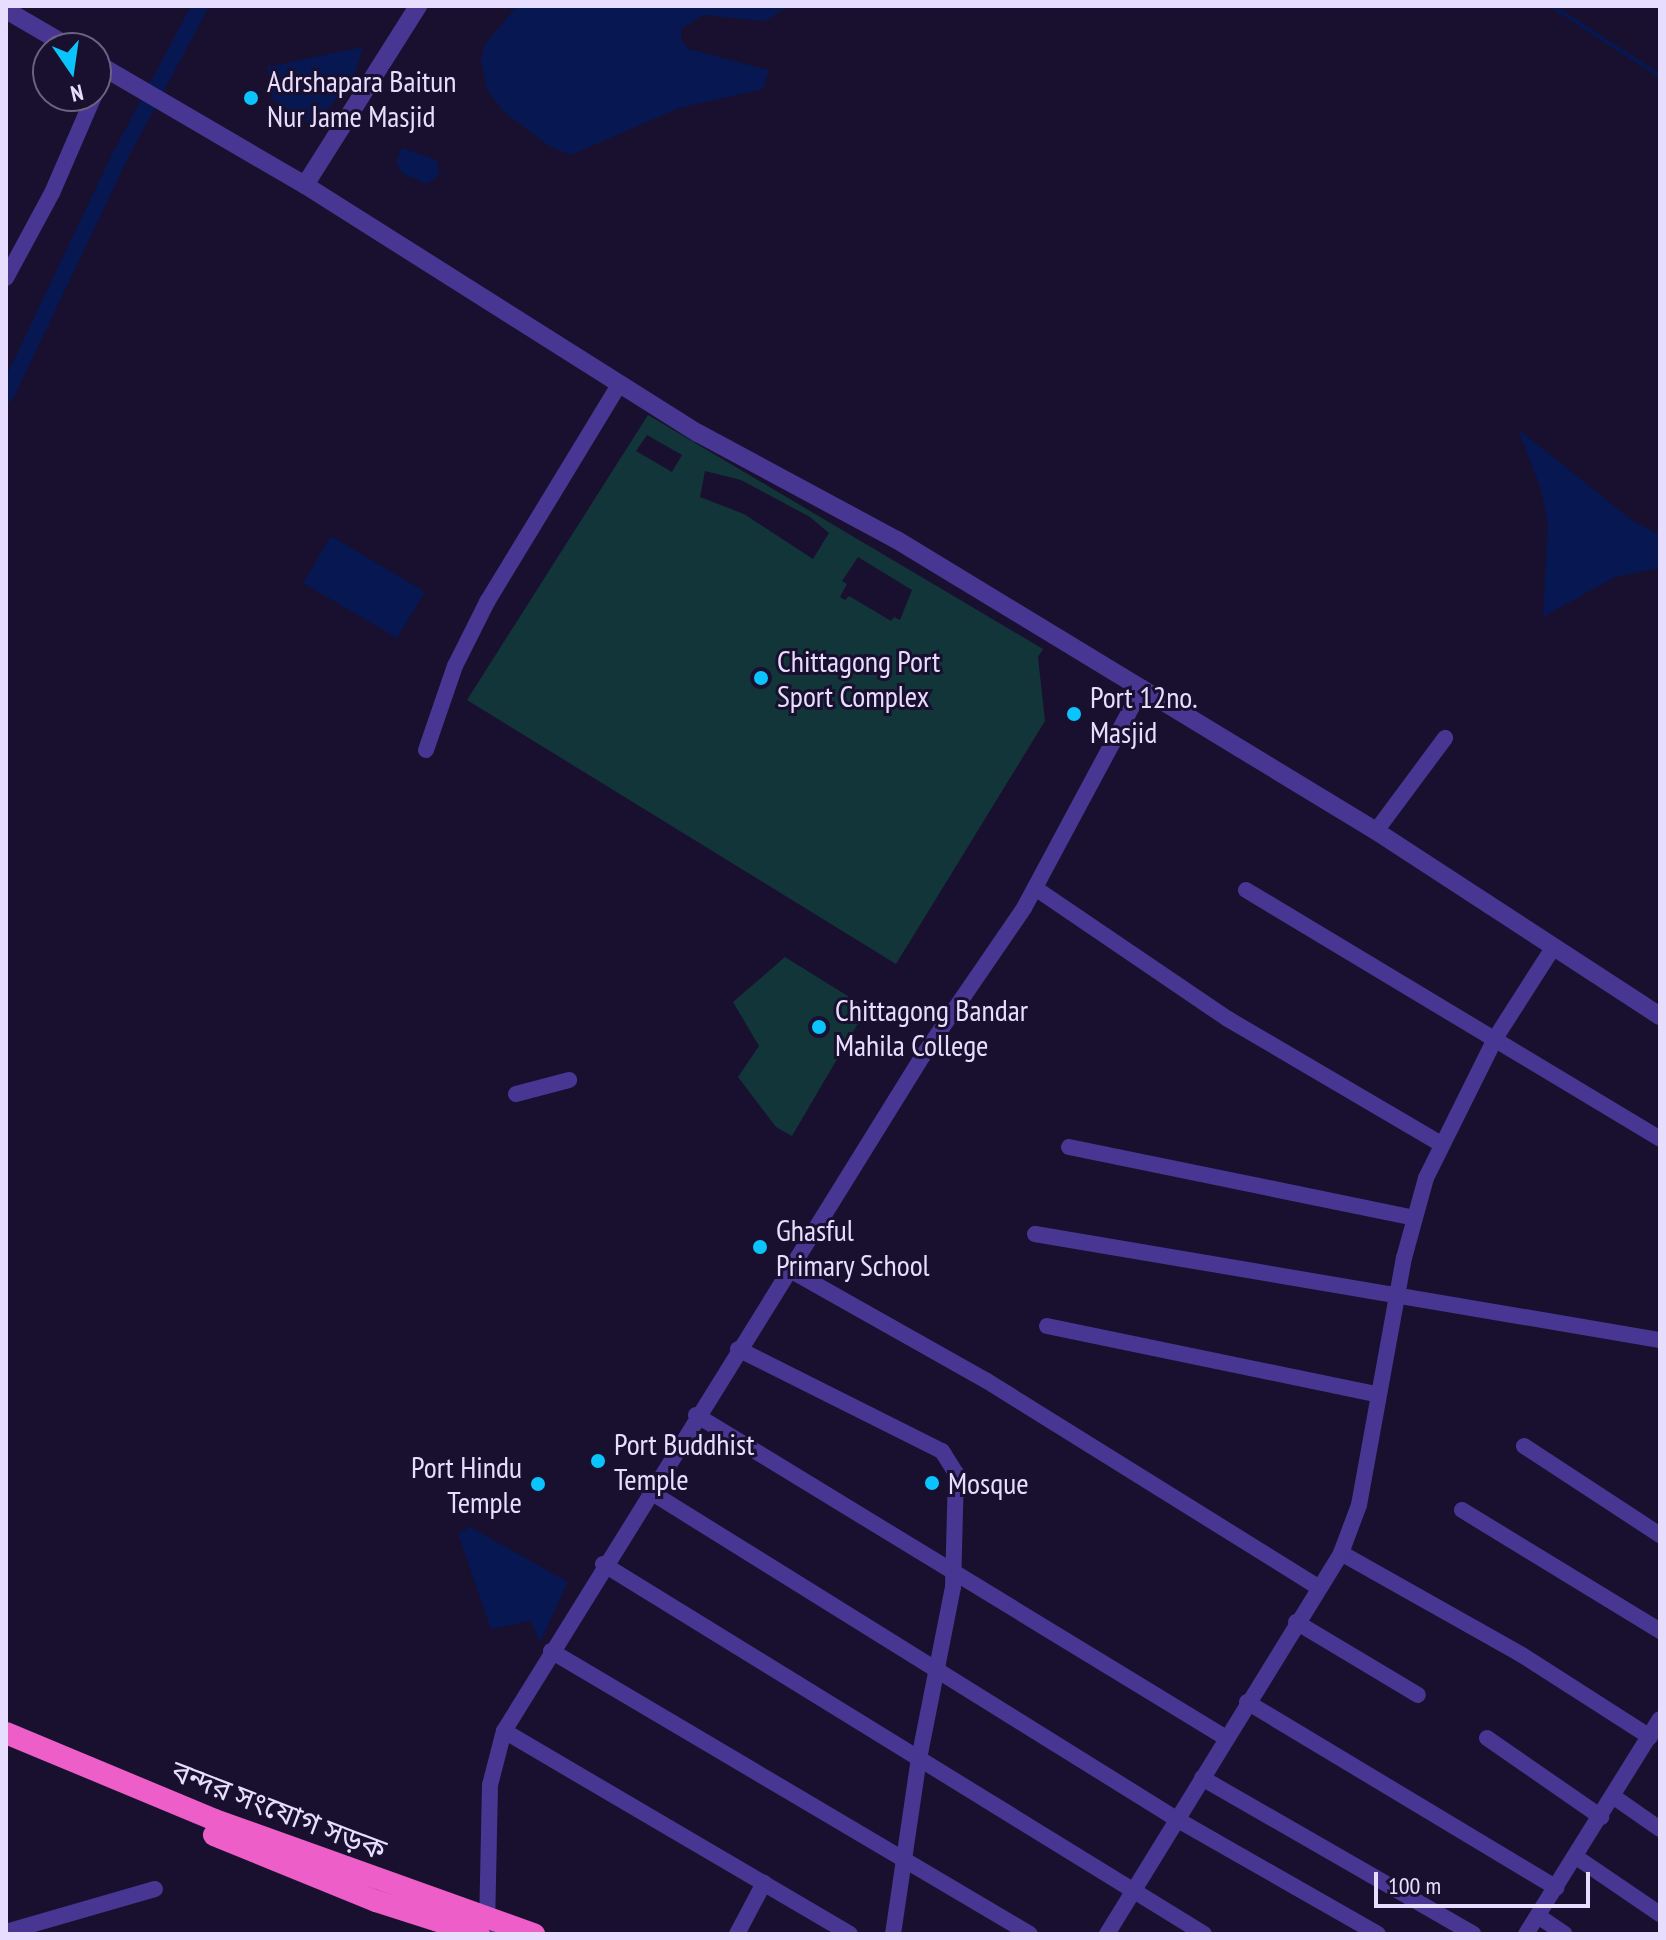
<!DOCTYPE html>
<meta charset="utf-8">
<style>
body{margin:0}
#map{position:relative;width:1666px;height:1940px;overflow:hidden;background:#19102f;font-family:"PT Sans Narrow","Noto Sans Bengali",sans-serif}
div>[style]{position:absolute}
.green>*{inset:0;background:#123539}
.water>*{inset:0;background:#061751}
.stream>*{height:4px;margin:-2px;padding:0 2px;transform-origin:2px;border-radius:2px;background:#061751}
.canal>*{height:16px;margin:-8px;padding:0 8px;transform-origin:8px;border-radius:8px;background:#061751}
.minor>*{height:16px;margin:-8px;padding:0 8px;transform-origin:8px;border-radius:8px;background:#473792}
.tertiary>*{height:18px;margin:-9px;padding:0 9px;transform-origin:9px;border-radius:9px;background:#473792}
.trunk>*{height:22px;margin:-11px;padding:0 11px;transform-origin:11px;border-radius:11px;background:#ed5ec8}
.dots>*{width:22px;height:22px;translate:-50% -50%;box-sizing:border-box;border:4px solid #19102f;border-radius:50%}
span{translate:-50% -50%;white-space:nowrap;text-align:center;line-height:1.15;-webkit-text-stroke:6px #19102f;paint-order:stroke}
.poi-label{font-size:30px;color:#e6ddff}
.left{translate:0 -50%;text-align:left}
.right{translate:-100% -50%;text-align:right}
.street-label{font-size:30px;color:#e6ddff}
.frame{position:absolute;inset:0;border:8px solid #e6ddff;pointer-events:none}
.north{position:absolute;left:32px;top:32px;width:80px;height:80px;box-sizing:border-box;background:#19102f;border:2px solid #6b6282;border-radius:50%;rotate:167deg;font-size:22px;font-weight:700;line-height:32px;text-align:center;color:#e6ddff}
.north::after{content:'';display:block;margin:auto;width:28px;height:36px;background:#09c4ff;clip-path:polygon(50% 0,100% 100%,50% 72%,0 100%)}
.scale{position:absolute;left:1374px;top:1872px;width:216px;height:36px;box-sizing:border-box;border:4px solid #e6ddff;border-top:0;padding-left:10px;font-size:24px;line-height:28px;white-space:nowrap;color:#e6ddff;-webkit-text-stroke:6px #19102f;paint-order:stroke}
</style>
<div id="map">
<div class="green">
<div style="clip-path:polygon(evenodd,648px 415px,1043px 649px,1038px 657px,1045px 721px,896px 964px,467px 700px,648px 415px,647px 435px,682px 455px,672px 472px,636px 451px,647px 435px,648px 415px,705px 471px,741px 480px,810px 517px,829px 533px,813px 559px,744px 514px,700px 497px,705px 471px,648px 415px,858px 557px,912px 590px,900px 620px,894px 617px,891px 621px,849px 596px,845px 600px,840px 597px,847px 584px,842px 581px,858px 557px)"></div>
<div style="clip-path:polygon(785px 957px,867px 1008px,792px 1136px,776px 1127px,738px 1077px,759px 1046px,733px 1002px)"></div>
</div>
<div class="water">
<div style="clip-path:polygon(517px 6px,785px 6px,785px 8px,765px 21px,703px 15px,681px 29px,681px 39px,689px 49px,769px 70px,763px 89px,679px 108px,571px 155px,549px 146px,504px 112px,487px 90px,481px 60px,485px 44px)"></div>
<div style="clip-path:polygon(363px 47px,355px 74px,315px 126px,273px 100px,267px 67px)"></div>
<div style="clip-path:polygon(402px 148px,437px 160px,439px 175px,427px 184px,402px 173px,396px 161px)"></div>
<div style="clip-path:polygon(1518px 429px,1633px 521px,1660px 535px,1660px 568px,1615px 577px,1543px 617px,1548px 525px,1541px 489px)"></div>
<div style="clip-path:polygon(331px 536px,425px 592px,397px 638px,303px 583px)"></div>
<div style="clip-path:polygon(470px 1527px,568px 1582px,540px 1642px,531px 1621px,491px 1629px,458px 1534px)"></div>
</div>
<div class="stream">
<div style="left:1552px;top:6px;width:129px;rotate:32.9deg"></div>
</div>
<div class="canal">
<div style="left:6px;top:395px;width:263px;rotate:-64.5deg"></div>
<div style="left:119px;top:158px;width:172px;rotate:-61.9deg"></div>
</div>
<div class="minor">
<div style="left:6px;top:278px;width:97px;rotate:-61.6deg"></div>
<div style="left:52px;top:193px;width:106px;rotate:-66.6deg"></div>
<div style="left:426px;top:750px;width:89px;rotate:-71deg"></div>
<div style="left:455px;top:666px;width:72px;rotate:-63.4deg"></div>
<div style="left:487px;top:602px;width:254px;rotate:-58.7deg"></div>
<div style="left:1376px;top:831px;width:116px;rotate:-53.4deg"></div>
<div style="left:1035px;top:888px;width:233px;rotate:34.2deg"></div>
<div style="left:1228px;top:1019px;width:245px;rotate:30.4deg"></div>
<div style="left:1246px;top:890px;width:483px;rotate:31deg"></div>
<div style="left:516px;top:1094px;width:55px;rotate:-14.8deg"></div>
<div style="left:1069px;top:1147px;width:353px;rotate:11.6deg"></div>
<div style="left:1035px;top:1234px;width:634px;rotate:9.63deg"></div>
<div style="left:790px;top:1270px;width:226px;rotate:29.4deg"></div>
<div style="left:987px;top:1381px;width:390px;rotate:31.9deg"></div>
<div style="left:1047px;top:1326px;width:336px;rotate:11.7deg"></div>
<div style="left:738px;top:1349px;width:228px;rotate:26.6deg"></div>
<div style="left:942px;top:1451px;width:26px;rotate:58deg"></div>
<div style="left:956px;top:1473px;width:114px;rotate:91.5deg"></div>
<div style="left:953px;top:1587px;width:174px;rotate:101.2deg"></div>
<div style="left:919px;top:1758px;width:178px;rotate:98.4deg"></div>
<div style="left:696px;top:1415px;width:621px;rotate:31.36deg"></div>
<div style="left:1524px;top:1446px;width:163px;rotate:33.2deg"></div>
<div style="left:649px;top:1491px;width:623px;rotate:31.88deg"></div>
<div style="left:1178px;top:1820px;width:230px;rotate:29.7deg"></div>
<div style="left:1462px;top:1510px;width:232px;rotate:31.4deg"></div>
<div style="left:1341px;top:1553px;width:208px;rotate:29.4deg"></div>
<div style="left:1522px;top:1655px;width:152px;rotate:32.6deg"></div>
<div style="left:603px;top:1564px;width:706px;rotate:31.62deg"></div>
<div style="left:1296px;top:1622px;width:142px;rotate:30.9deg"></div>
<div style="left:551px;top:1651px;width:556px;rotate:30.58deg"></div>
<div style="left:1247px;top:1702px;width:361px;rotate:31deg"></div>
<div style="left:504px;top:1731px;width:401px;rotate:30.4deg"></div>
<div style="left:1487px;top:1738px;width:139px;rotate:34.7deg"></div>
<div style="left:1202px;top:1778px;width:313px;rotate:29.9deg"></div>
<div style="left:1614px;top:1797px;width:56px;rotate:34.8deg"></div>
<div style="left:1576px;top:1857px;width:102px;rotate:34.2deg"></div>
<div style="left:1538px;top:1916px;width:32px;rotate:34deg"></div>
<div style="left:487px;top:1928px;width:143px;rotate:-88.8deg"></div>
<div style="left:490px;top:1785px;width:56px;rotate:-75.5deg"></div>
<div style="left:504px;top:1731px;width:793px;rotate:-58.19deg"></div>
<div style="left:922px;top:1057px;width:181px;rotate:-55.6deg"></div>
<div style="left:1024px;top:908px;width:250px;rotate:-61.8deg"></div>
<div style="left:6px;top:1932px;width:155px;rotate:-16.1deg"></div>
<div style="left:737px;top:1934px;width:58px;rotate:-62.1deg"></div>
<div style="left:1107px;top:1934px;width:447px;rotate:-58.4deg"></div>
<div style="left:1341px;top:1553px;width:51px;rotate:-69.4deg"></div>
<div style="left:1359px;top:1505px;width:251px;rotate:-79.7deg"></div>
<div style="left:1404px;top:1258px;width:83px;rotate:-74.6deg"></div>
<div style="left:1426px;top:1178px;width:157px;rotate:-63.6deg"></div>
<div style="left:1496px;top:1037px;width:106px;rotate:-57.4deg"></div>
<div style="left:1526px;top:1934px;width:253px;rotate:-58.1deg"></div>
</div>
<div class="tertiary">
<div style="left:6px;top:10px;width:75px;rotate:30.3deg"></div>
<div style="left:96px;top:63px;width:242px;rotate:30.3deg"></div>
<div style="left:305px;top:185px;width:465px;rotate:32.3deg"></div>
<div style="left:698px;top:433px;width:226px;rotate:28.3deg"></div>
<div style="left:897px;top:540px;width:560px;rotate:31.28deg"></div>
<div style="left:1376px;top:831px;width:339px;rotate:33.1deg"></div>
<div style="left:305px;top:185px;width:212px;rotate:-57.7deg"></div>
</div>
<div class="trunk">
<div style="left:6px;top:1733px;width:226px;rotate:22.6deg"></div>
<div style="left:215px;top:1820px;width:339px;rotate:19.7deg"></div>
<div style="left:214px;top:1835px;width:175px;rotate:22.2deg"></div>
<div style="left:376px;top:1901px;width:108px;rotate:17.8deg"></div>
</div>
<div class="dots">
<div style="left:251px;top:98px;background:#09c4ff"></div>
<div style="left:761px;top:678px;background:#09c4ff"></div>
<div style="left:1074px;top:714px;background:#09c4ff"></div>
<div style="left:819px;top:1027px;background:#09c4ff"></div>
<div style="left:760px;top:1247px;background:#09c4ff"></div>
<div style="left:598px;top:1461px;background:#09c4ff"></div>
<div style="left:932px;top:1483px;background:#09c4ff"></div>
<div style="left:538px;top:1484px;background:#09c4ff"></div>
</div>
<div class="poi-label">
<span class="left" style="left:267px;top:98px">Adrshapara Baitun<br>Nur Jame Masjid</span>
<span class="left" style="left:777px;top:678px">Chittagong Port<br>Sport Complex</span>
<span class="left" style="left:1090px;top:714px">Port 12no.<br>Masjid</span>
<span class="left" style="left:835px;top:1027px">Chittagong Bandar<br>Mahila College</span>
<span class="left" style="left:776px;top:1247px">Ghasful<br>Primary School</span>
<span class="left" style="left:614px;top:1461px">Port Buddhist<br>Temple</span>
<span class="right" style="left:522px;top:1484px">Port Hindu<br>Temple</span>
<span class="left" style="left:948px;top:1483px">Mosque</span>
</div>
<div class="street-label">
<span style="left:279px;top:1810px;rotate:21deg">বন্দর সংযোগ সড়ক</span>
</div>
<div class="frame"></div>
<div class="north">N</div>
<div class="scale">100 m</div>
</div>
